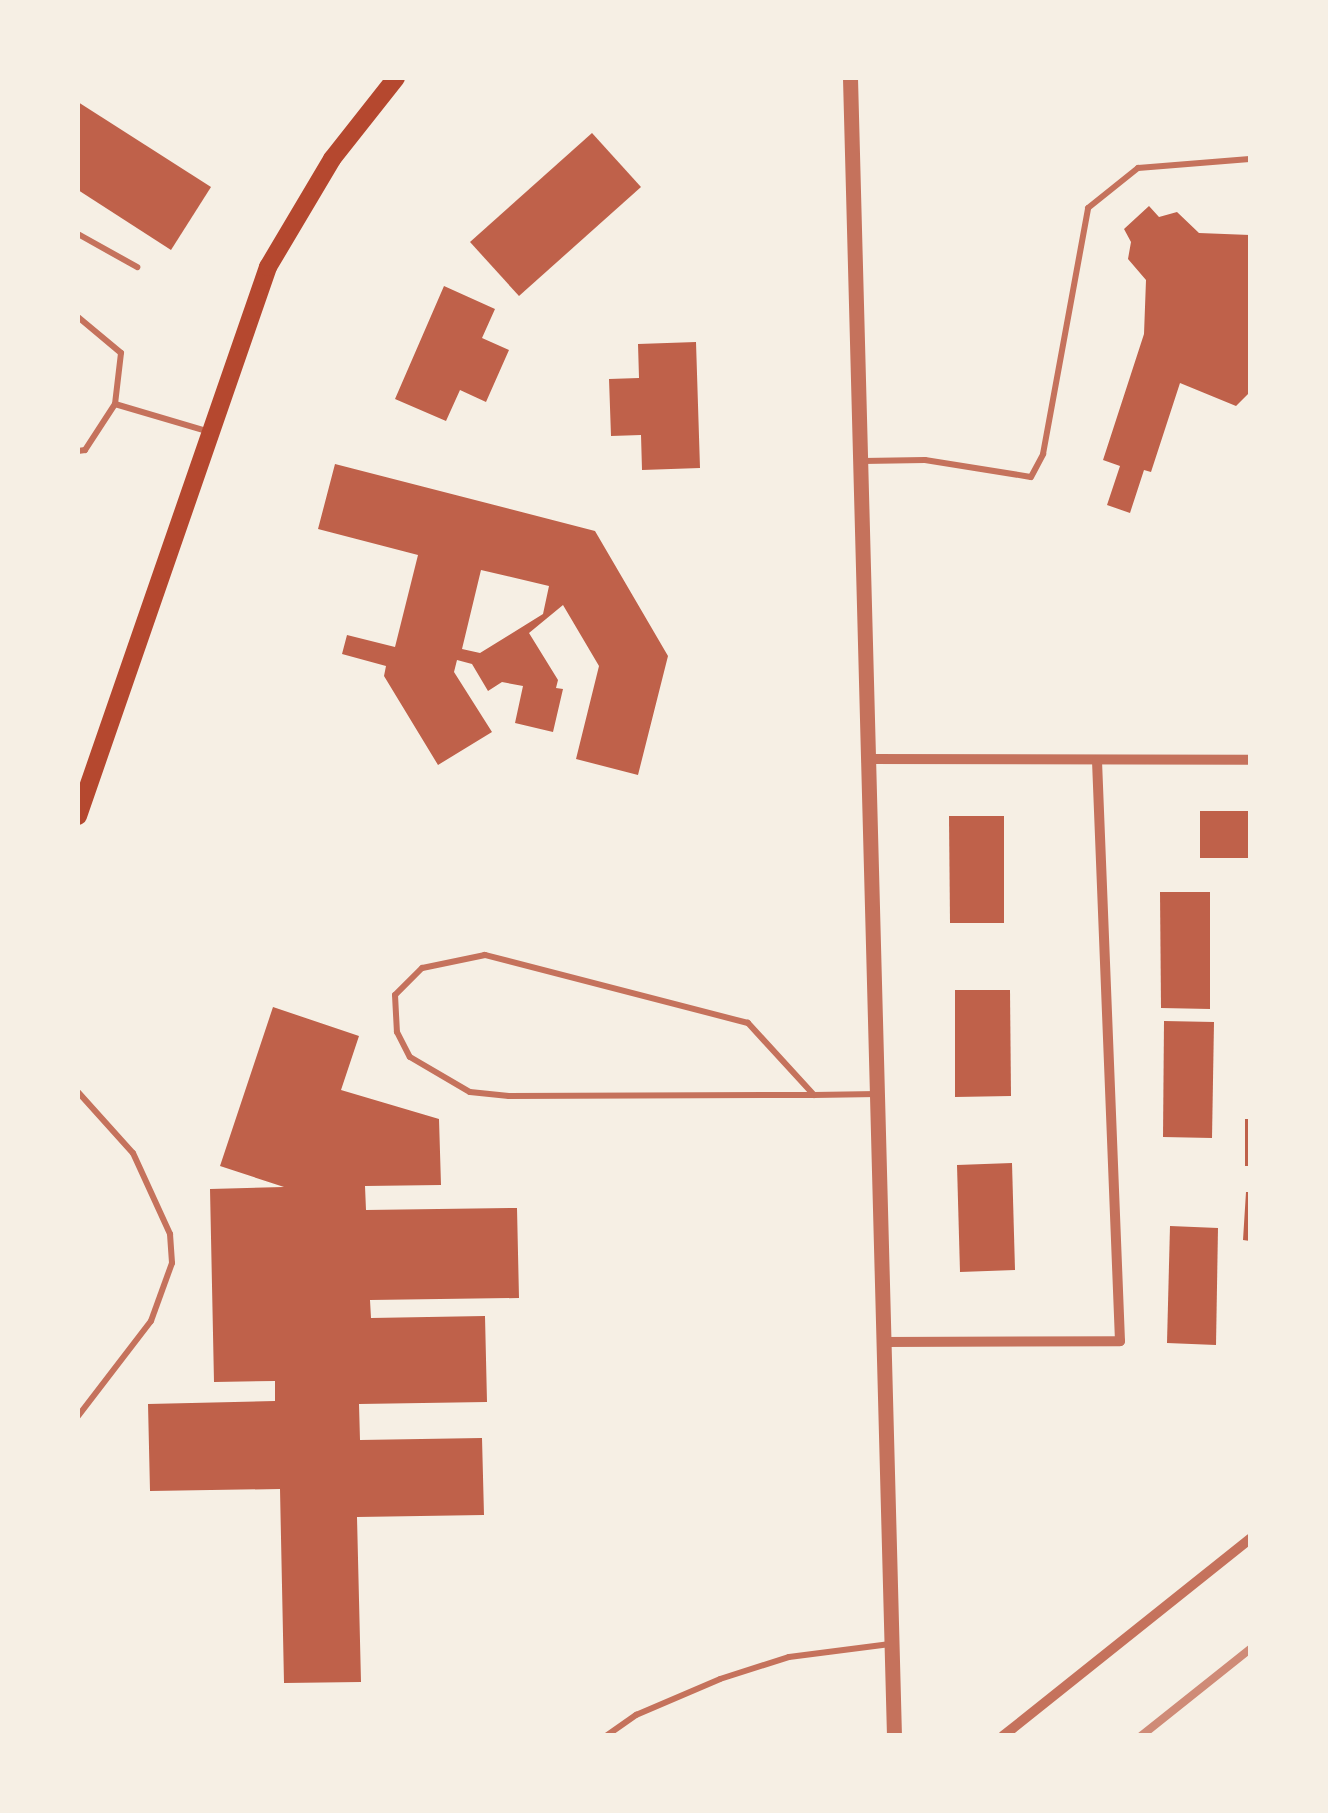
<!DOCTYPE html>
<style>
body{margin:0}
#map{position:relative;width:1328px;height:1813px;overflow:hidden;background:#f6efe4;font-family:"Roboto Condensed",sans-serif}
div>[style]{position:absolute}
.building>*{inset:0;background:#bf614a}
.service>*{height:6px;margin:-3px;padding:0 3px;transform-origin:3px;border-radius:3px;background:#c5725c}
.minor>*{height:10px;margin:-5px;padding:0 5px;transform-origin:5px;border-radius:5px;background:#c5725c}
.tertiary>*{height:15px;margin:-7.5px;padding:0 7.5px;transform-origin:7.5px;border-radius:7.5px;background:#c5725c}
.secondary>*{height:18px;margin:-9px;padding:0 9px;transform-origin:9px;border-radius:9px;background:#b5482f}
.rail>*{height:8px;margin:-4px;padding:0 4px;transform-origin:4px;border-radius:4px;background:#cf8b77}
span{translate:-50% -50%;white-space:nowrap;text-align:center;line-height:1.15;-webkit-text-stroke:10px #f6efe4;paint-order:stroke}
.frame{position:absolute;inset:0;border:80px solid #f6efe4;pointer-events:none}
</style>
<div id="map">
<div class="building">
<div style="clip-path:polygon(78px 102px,211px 187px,171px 250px,78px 190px)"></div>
<div style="clip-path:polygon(592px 133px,641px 187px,519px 296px,470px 242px)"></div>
<div style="clip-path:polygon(1149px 206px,1159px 217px,1177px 212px,1199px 233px,1250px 235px,1250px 392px,1236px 406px,1180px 383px,1151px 472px,1144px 470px,1130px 513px,1107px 505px,1120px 466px,1103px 460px,1144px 334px,1146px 280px,1128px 259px,1131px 242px,1124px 229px)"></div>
<div style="clip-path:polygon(444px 286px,495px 309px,482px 338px,509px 350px,486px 402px,460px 390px,446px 421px,395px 399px)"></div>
<div style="clip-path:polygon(696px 342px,700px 468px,642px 470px,641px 435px,611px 436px,609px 379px,639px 378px,638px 344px)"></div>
<div style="clip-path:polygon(evenodd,335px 464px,595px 531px,668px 656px,638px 775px,576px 759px,599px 666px,563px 605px,529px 633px,558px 680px,556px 688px,563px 689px,553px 732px,515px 723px,523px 686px,502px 682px,488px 691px,472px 664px,457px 660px,454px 672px,492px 732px,438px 765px,384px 676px,386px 666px,342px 654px,347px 635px,395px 647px,418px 555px,318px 529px,335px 464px,481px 570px,549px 586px,543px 614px,480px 653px,462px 649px,481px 570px)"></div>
<div style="clip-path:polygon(1200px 811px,1250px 811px,1250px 858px,1200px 858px)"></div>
<div style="clip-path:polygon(949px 816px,1004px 816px,1004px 923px,950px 923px)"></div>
<div style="clip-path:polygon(1160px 892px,1210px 892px,1210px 1009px,1161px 1008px)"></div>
<div style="clip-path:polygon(955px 990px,1010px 990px,1011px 1096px,955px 1097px)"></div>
<div style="clip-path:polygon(273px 1007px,359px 1036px,341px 1090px,439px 1119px,441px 1185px,365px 1186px,366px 1210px,517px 1208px,519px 1298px,370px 1300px,371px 1318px,485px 1316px,487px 1402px,359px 1404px,360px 1440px,482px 1438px,484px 1515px,357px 1517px,361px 1682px,284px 1683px,280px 1489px,150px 1491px,148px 1404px,275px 1401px,275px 1381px,214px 1382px,210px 1189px,284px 1187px,220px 1166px)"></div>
<div style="clip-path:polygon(1164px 1021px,1214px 1022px,1212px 1138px,1163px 1137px)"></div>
<div style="clip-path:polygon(1245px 1119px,1250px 1119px,1250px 1166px,1245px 1166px)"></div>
<div style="clip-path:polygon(1012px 1163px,1015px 1270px,960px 1272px,957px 1165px)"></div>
<div style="clip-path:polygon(1246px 1192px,1250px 1192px,1250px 1241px,1243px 1240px)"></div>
<div style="clip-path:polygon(1170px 1226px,1218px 1228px,1216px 1345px,1167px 1343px)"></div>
</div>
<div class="service">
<div style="left:78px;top:234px;width:68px;rotate:29.2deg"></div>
<div style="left:78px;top:317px;width:56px;rotate:39.9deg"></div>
<div style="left:121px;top:353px;width:51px;rotate:96.7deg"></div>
<div style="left:115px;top:404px;width:55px;rotate:123.1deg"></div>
<div style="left:85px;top:450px;width:7px;rotate:172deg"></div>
<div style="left:115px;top:404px;width:95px;rotate:16.5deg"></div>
<div style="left:863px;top:461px;width:62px;rotate:-0.9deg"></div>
<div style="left:925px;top:460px;width:107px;rotate:9.1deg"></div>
<div style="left:1031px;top:477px;width:26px;rotate:-62deg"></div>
<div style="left:1043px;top:454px;width:250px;rotate:-79.6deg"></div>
<div style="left:1088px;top:208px;width:64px;rotate:-38.7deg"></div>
<div style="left:1138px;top:168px;width:112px;rotate:-4.6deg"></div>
<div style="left:78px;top:1092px;width:82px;rotate:48deg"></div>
<div style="left:133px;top:1153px;width:89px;rotate:65.4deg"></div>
<div style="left:170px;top:1234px;width:29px;rotate:86deg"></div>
<div style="left:172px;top:1263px;width:62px;rotate:109.9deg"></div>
<div style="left:151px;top:1321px;width:120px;rotate:127.5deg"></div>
<div style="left:814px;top:1095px;width:98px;rotate:-132.5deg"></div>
<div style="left:748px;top:1023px;width:272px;rotate:-165.5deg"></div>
<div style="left:485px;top:955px;width:64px;rotate:168.3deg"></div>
<div style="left:422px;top:968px;width:38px;rotate:135deg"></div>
<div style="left:395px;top:995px;width:37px;rotate:87deg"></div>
<div style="left:397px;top:1032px;width:28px;rotate:63deg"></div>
<div style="left:410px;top:1057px;width:69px;rotate:30.3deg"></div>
<div style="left:470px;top:1092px;width:39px;rotate:6deg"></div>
<div style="left:509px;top:1096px;width:305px;rotate:-0.2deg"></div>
<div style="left:814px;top:1095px;width:63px;rotate:-0.9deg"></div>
<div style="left:606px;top:1736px;width:37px;rotate:-35deg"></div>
<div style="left:636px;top:1715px;width:91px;rotate:-23.2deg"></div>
<div style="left:720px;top:1679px;width:72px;rotate:-17.7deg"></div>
<div style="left:789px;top:1657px;width:102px;rotate:-7.3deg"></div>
</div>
<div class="minor">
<div style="left:867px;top:759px;width:383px;rotate:0.1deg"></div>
<div style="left:883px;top:1342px;width:237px;rotate:-0.2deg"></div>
<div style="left:1120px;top:1341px;width:581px;rotate:-92.27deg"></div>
<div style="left:1003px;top:1736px;width:316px;rotate:-38.6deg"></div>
</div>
<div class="tertiary">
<div style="left:850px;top:78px;width:1659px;rotate:88.48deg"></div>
</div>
<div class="secondary">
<div style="left:78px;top:816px;width:581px;rotate:-70.91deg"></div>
<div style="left:268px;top:267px;width:126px;rotate:-59.3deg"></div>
<div style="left:332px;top:159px;width:103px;rotate:-51.7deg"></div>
</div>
<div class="rail">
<div style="left:1141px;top:1736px;width:139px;rotate:-38.6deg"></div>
</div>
<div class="frame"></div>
</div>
